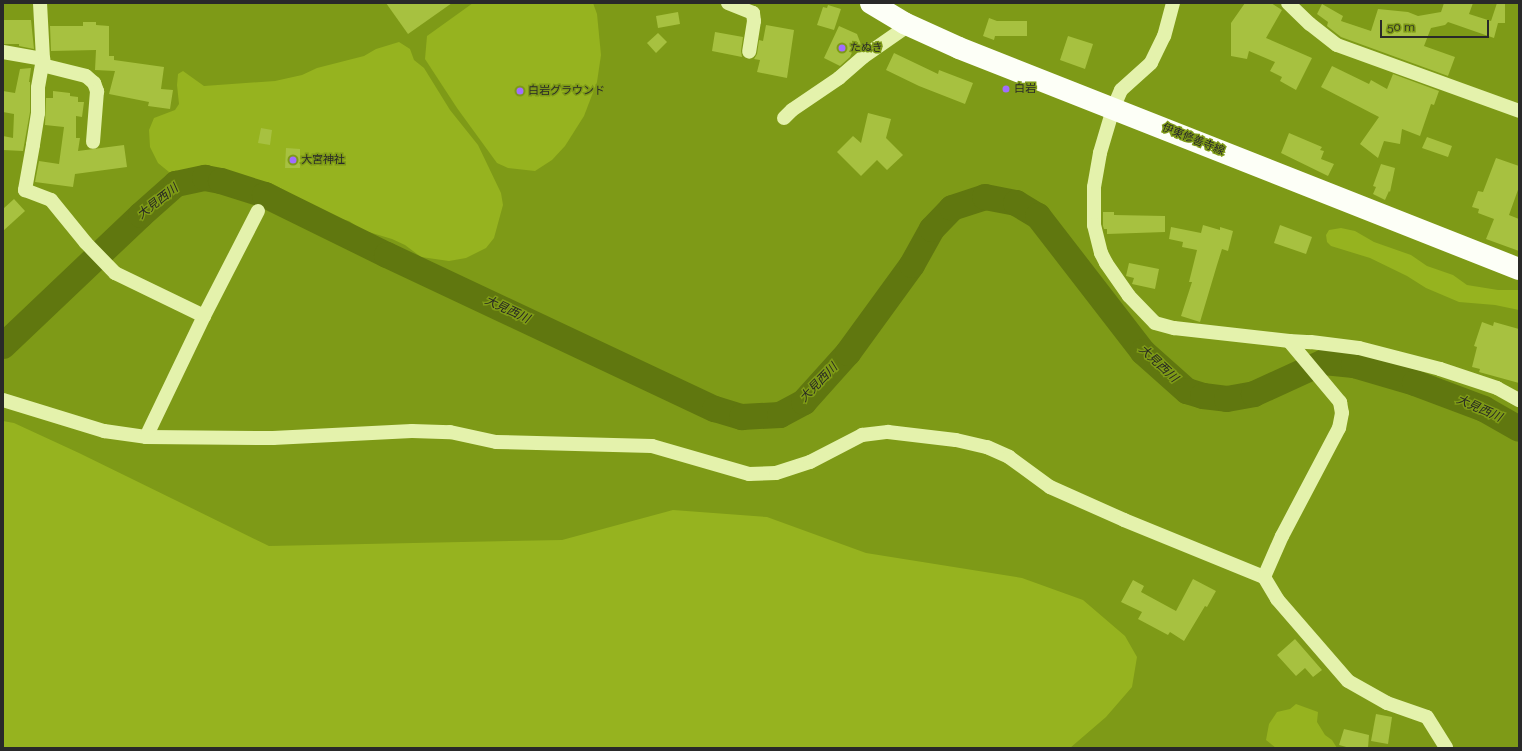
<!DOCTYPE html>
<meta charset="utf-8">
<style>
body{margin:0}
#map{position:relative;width:1522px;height:751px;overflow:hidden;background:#7e9a17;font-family:Raleway,"Noto Sans JP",sans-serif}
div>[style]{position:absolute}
.green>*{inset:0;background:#96b31f}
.river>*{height:26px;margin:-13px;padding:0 13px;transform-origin:13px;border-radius:13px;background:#60770f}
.building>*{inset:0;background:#a7c140}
.minor>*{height:14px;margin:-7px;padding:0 7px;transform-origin:7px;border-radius:7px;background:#e4f2ac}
.primary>*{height:22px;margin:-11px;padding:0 11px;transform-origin:11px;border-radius:11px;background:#fdfff7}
.dots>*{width:11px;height:11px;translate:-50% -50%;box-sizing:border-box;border:2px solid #7e9a17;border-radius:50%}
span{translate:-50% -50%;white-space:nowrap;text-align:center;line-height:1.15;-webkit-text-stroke:3px #7e9a17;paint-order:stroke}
.poi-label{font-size:11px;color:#292929}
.left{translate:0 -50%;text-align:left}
.street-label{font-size:11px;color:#292929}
.water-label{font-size:12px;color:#272822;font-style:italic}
.frame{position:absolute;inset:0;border:4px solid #292929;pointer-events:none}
.scale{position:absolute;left:1380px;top:20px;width:109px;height:18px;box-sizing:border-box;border:2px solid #292929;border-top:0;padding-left:5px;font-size:12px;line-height:14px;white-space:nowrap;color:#292929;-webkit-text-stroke:3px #7e9a17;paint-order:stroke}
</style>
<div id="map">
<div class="green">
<div style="clip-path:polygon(473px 3px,593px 3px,597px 14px,601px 55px,597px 82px,584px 116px,565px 146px,552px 160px,535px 171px,508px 168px,497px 163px,457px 108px,425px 59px,427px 36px)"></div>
<div style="clip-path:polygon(399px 42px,410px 49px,414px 60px,424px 68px,450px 110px,478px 145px,501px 193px,503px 205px,494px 238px,486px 248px,466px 258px,449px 261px,421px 257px,405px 245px,392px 239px,362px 230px,349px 221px,316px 212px,302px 200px,273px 184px,214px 170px,169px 172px,158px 163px,150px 147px,149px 130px,154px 118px,175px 110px,179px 104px,177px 85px,178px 74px,183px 71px,204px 86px,275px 81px,302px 75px,317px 68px,364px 56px,376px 49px)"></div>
<div style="clip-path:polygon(1341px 228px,1355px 231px,1374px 242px,1411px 255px,1427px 266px,1453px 275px,1467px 285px,1498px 290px,1519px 290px,1519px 310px,1495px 305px,1459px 302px,1426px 288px,1407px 276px,1370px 258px,1331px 246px,1327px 242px,1326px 235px,1329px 230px)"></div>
<div style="clip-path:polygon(3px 421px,14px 423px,79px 453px,269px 546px,562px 540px,673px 510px,767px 517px,866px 553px,1022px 578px,1083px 600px,1125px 636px,1137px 657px,1132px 687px,1106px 717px,1070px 748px,3px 748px)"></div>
<div style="clip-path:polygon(1296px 704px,1318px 712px,1317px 722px,1325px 735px,1332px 740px,1337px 748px,1276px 748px,1266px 740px,1269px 724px,1277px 712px,1290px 709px)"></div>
</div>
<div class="river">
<div style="left:3px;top:346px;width:190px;rotate:-43.5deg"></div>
<div style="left:141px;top:215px;width:47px;rotate:-41.5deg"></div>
<div style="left:176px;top:184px;width:30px;rotate:-12deg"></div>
<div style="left:205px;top:178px;width:16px;rotate:11deg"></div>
<div style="left:221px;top:181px;width:46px;rotate:17.7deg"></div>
<div style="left:265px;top:195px;width:136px;rotate:26.2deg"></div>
<div style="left:387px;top:255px;width:362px;rotate:25.2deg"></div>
<div style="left:715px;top:409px;width:28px;rotate:17deg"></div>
<div style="left:742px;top:417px;width:38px;rotate:-3deg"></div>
<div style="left:780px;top:415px;width:27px;rotate:-28deg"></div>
<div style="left:804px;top:402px;width:66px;rotate:-48.1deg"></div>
<div style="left:848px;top:353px;width:109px;rotate:-54deg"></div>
<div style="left:912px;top:265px;width:41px;rotate:-60.9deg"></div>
<div style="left:932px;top:229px;width:29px;rotate:-46deg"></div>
<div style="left:952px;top:208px;width:35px;rotate:-18deg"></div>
<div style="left:985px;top:197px;width:32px;rotate:11deg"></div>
<div style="left:1016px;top:203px;width:26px;rotate:31deg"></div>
<div style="left:1038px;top:216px;width:172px;rotate:52.3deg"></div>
<div style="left:1143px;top:352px;width:59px;rotate:41.6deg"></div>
<div style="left:1187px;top:391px;width:17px;rotate:17deg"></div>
<div style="left:1203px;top:396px;width:24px;rotate:7deg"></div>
<div style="left:1227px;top:399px;width:27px;rotate:-10deg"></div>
<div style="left:1254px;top:394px;width:77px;rotate:-24.6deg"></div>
<div style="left:1324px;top:362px;width:30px;rotate:6deg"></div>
<div style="left:1354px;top:365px;width:64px;rotate:16.4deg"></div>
<div style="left:1415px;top:383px;width:74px;rotate:20.6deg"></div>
<div style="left:1484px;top:409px;width:40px;rotate:29.7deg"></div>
</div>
<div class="building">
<div style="clip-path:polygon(386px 3px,452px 3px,408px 34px)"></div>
<div style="clip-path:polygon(1245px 3px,1271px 3px,1282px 10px,1266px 38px,1312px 58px,1296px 90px,1280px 81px,1282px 77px,1270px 71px,1275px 62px,1249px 51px,1247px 59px,1231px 56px,1231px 23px)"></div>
<div style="clip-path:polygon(1444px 3px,1473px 3px,1469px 14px,1491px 21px,1497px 3px,1505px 3px,1505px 23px,1498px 23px,1494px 38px,1448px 22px,1445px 25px,1431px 28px,1424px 46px,1455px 57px,1448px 76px,1341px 37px,1327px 26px,1328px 22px,1317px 14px,1322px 4px,1343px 16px,1341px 21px,1371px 31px,1378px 9px,1408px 12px,1418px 16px,1441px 12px)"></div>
<div style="clip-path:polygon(828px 5px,841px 9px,834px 30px,817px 25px,823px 7px,827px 8px)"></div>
<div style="clip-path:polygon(678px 12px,680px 24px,658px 28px,656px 16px)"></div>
<div style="clip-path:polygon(989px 18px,997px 21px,1027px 21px,1027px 36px,995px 36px,994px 40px,983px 36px)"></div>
<div style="clip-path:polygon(3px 20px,31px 20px,34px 49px,19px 46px,19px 44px,3px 44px)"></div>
<div style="clip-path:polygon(83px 22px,96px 22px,96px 25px,109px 26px,109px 56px,114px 56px,114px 60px,164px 67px,161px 89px,173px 90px,170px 109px,148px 106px,149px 102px,109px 94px,115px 71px,95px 70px,96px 50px,51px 51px,50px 26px,83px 26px)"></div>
<div style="clip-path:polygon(766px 25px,794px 30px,787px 78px,757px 72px,760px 60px,754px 59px,757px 54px,759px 40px,763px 41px)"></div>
<div style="clip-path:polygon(839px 26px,857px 34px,862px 47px,858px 50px,854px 48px,850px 57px,840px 66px,824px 58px)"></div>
<div style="clip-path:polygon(715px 32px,743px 37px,741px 51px,742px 57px,712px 51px)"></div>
<div style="clip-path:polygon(658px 33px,667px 42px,656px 53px,647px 43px)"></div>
<div style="clip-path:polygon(1068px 36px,1093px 44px,1085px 69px,1060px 60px)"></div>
<div style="clip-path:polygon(894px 53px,938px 74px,939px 70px,973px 83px,965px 104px,919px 86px,886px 70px)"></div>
<div style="clip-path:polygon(1332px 66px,1369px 84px,1371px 80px,1387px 89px,1393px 74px,1439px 91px,1434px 105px,1431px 104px,1420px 136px,1402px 129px,1400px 144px,1384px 141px,1378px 158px,1360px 144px,1379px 117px,1321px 87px)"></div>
<div style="clip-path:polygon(31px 68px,29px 82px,30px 82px,30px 112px,23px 151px,3px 150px,3px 136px,13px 138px,14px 114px,3px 112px,3px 91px,15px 93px,20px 69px)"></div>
<div style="clip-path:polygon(53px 91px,70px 93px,70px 96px,78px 97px,78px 102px,84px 102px,82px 117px,76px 116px,76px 138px,80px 138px,78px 151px,124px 145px,127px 167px,75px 174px,73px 187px,35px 182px,39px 161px,59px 164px,64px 127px,45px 125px,46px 98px,53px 98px)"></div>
<div style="clip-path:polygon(868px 113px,891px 119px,886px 138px,903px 155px,887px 170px,877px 160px,861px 176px,837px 152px,853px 136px,861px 143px)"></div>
<div style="clip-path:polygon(261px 128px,272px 130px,270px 145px,258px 143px)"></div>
<div style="clip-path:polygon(1289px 133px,1322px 147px,1320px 150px,1324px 151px,1321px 159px,1334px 164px,1328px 176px,1281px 153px)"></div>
<div style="clip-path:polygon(1427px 137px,1452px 146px,1448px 157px,1422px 148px)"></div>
<div style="clip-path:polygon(286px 148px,300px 149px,300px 168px,285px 168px)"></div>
<div style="clip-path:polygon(1496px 158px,1519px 166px,1519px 187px,1509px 215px,1519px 219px,1519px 251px,1486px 239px,1494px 219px,1478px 213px,1479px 209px,1472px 207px,1478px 191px,1483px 192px)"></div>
<div style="clip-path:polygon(1381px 164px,1395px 168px,1390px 192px,1389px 191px,1385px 200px,1373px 194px,1376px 187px,1373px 186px)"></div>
<div style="clip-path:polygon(14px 199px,25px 211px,3px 231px,3px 209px)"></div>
<div style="clip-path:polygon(1103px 212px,1114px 212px,1114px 215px,1165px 216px,1165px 232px,1107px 234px,1107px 229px,1104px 229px,1103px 226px)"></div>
<div style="clip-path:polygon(1203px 225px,1220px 230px,1220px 227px,1233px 231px,1228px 251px,1222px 249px,1217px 265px,1200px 322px,1181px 316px,1192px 282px,1189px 282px,1197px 250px,1182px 247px,1183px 242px,1169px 239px,1171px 227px,1201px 233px)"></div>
<div style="clip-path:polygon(1280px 225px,1312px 237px,1306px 254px,1274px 243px)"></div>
<div style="clip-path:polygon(1129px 263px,1159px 269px,1155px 289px,1132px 284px,1134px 278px,1126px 276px)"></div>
<div style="clip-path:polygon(1482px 322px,1493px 326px,1494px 322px,1519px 329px,1519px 383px,1479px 372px,1480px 369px,1472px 367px,1477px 347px,1474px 346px)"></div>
<div style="clip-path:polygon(1193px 579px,1216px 591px,1207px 607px,1205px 606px,1184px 641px,1170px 632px,1168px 635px,1138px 619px,1142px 612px,1121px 602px,1133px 580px,1144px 586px,1141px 592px,1176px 611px)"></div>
<div style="clip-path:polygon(1295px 639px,1322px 670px,1313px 677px,1305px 668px,1296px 676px,1277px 655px)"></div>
<div style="clip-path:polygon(1376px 714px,1392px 717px,1388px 744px,1371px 741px)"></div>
<div style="clip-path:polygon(1344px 729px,1369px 735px,1368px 748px,1350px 748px,1339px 745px)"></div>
</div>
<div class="minor">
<div style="left:40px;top:3px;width:56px;rotate:86.9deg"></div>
<div style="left:43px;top:59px;width:29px;rotate:100deg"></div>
<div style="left:38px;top:88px;width:25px;rotate:90deg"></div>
<div style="left:38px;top:113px;width:32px;rotate:99deg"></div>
<div style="left:33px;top:145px;width:46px;rotate:100.1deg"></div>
<div style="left:25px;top:190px;width:28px;rotate:21deg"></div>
<div style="left:51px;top:200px;width:55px;rotate:50.9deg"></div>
<div style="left:86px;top:243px;width:42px;rotate:46deg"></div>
<div style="left:115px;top:273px;width:99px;rotate:25.8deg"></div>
<div style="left:728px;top:3px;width:27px;rotate:22deg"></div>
<div style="left:753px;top:13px;width:8px;rotate:83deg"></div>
<div style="left:754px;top:21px;width:31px;rotate:99deg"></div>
<div style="left:1173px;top:3px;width:34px;rotate:105deg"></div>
<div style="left:1164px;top:36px;width:30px;rotate:116deg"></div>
<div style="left:1151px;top:63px;width:40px;rotate:138deg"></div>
<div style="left:1121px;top:90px;width:21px;rotate:113deg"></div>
<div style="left:1113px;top:109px;width:46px;rotate:106.5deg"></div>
<div style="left:1100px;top:153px;width:35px;rotate:100deg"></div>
<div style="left:1094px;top:187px;width:38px;rotate:90deg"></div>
<div style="left:1094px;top:225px;width:29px;rotate:76deg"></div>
<div style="left:1101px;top:253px;width:11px;rotate:63deg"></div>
<div style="left:1106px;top:263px;width:40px;rotate:55.1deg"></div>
<div style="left:1129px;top:296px;width:37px;rotate:46deg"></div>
<div style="left:1155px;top:323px;width:20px;rotate:15deg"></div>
<div style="left:1174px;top:328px;width:116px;rotate:6.4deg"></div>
<div style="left:1289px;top:341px;width:80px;rotate:50.1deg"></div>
<div style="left:1340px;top:402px;width:11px;rotate:80deg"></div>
<div style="left:1342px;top:413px;width:15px;rotate:101deg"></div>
<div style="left:1339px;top:428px;width:122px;rotate:117.8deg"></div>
<div style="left:1282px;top:536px;width:45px;rotate:113.7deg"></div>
<div style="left:1288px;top:3px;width:30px;rotate:44deg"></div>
<div style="left:1310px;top:24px;width:34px;rotate:38deg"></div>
<div style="left:1337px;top:45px;width:194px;rotate:19.9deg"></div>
<div style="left:3px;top:52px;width:41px;rotate:9.9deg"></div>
<div style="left:42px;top:65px;width:45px;rotate:14deg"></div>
<div style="left:86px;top:76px;width:11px;rotate:41deg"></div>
<div style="left:94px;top:83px;width:9px;rotate:69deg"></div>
<div style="left:97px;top:91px;width:51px;rotate:94.5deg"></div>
<div style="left:784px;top:118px;width:11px;rotate:-45deg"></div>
<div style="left:792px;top:110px;width:57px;rotate:-34.2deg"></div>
<div style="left:839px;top:78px;width:32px;rotate:-41deg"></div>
<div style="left:863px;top:57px;width:56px;rotate:-34.8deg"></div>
<div style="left:1289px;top:341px;width:22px;rotate:3deg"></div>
<div style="left:1311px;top:342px;width:48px;rotate:7.1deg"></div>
<div style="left:1359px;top:348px;width:84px;rotate:14.5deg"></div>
<div style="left:1440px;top:369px;width:60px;rotate:18.4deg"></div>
<div style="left:1497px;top:388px;width:25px;rotate:29deg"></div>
<div style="left:3px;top:400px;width:106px;rotate:17.1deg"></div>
<div style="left:104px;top:431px;width:42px;rotate:8.1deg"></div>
<div style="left:146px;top:437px;width:127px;rotate:0.5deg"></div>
<div style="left:273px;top:438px;width:139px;rotate:-2.9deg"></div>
<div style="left:412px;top:431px;width:38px;rotate:2deg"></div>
<div style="left:450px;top:432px;width:47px;rotate:12.3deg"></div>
<div style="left:496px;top:442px;width:156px;rotate:1.5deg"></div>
<div style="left:652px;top:446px;width:101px;rotate:16.1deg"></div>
<div style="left:749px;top:474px;width:27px;rotate:-2deg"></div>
<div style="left:776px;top:473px;width:36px;rotate:-18deg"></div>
<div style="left:810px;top:462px;width:59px;rotate:-27.4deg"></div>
<div style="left:862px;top:435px;width:26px;rotate:-7deg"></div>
<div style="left:888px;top:432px;width:68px;rotate:6.7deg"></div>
<div style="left:956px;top:440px;width:32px;rotate:13deg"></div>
<div style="left:987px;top:447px;width:24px;rotate:24deg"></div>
<div style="left:1009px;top:457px;width:51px;rotate:36.2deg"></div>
<div style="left:1050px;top:487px;width:81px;rotate:24deg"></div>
<div style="left:1124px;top:520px;width:151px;rotate:22.2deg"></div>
<div style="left:1264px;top:577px;width:26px;rotate:59deg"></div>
<div style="left:1277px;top:599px;width:108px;rotate:49.1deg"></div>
<div style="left:1348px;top:681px;width:45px;rotate:29.4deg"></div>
<div style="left:1387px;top:703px;width:42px;rotate:19.3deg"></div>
<div style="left:1427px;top:717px;width:36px;rotate:58deg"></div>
<div style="left:146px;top:437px;width:134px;rotate:-64.4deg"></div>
<div style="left:204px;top:316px;width:118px;rotate:-62.8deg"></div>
</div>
<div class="primary">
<div style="left:871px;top:3px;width:39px;rotate:31deg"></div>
<div style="left:904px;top:23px;width:60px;rotate:24.4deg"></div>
<div style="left:959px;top:48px;width:602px;rotate:21.54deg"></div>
</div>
<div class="dots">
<div style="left:842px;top:48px;background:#a16dff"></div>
<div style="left:1006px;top:89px;background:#a16dff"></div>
<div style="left:520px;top:91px;background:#a16dff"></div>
<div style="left:293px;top:160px;background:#a16dff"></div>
</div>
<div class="poi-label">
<span class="left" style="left:850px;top:48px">たぬき</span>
<span class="left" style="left:1014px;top:89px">白岩</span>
<span class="left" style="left:528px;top:91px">白岩グラウンド</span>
<span class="left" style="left:301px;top:160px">大宮神社</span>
</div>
<div class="street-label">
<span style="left:1193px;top:140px;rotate:22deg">伊東修善寺線</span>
</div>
<div class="water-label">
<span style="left:158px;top:202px;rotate:-38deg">大見西川</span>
<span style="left:507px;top:310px;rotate:25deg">大見西川</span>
<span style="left:1158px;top:364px;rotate:43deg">大見西川</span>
<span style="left:819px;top:383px;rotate:-46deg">大見西川</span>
<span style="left:1479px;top:409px;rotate:24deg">大見西川</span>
</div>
<div class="frame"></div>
<div class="scale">50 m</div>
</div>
